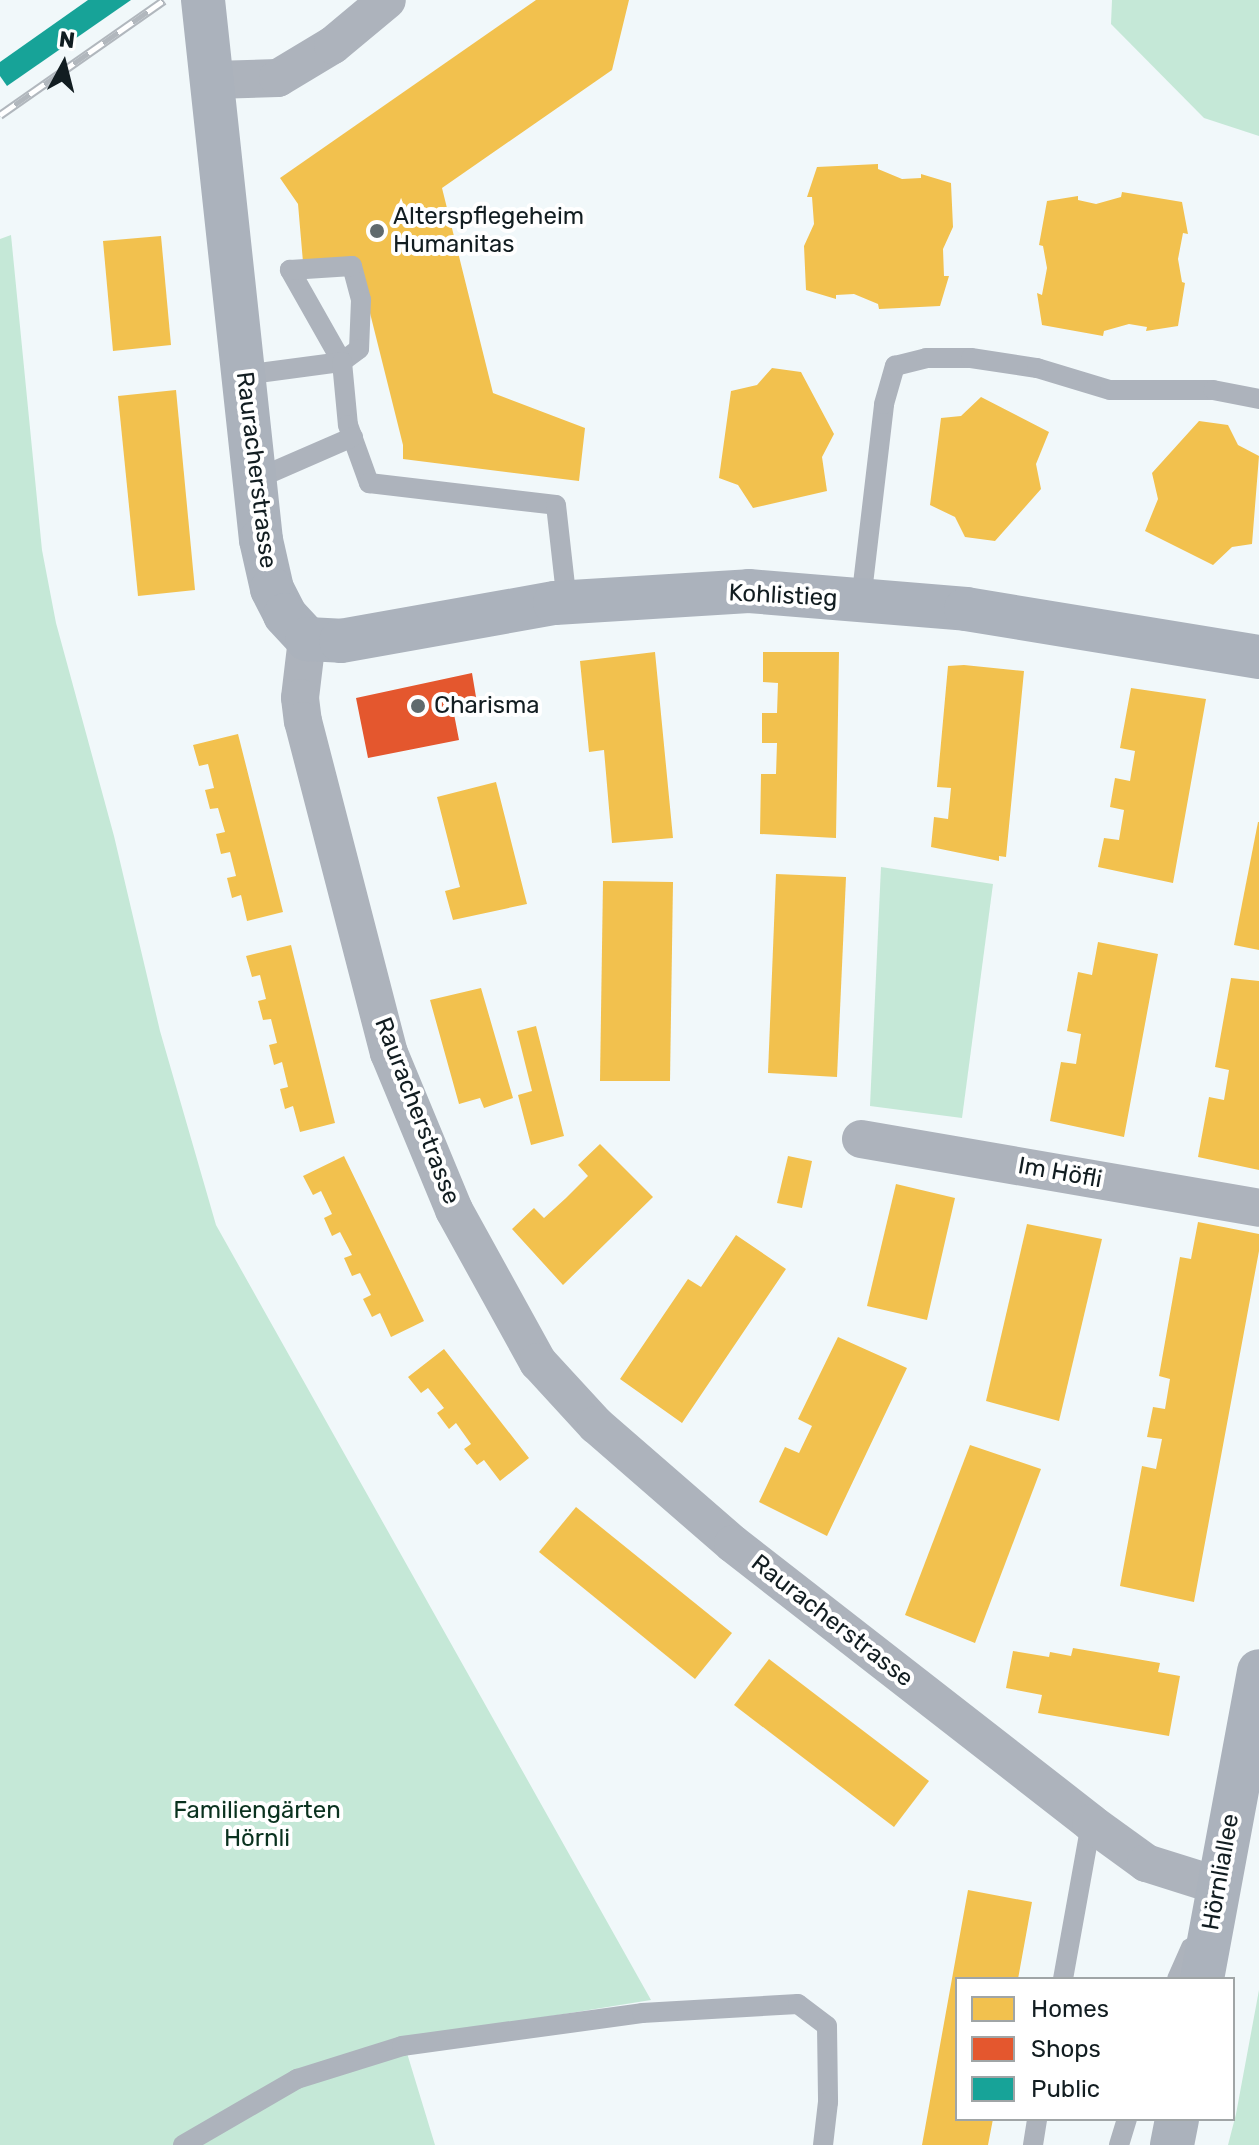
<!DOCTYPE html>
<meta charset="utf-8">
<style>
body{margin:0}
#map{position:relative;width:1259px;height:2145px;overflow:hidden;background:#f1f8fa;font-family:Rubik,sans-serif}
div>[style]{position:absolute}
.green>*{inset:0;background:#c5e8d7}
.homes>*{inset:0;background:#f2c14e}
.shops>*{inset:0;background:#e4572e}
.public>*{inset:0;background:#17a398}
.lane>*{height:20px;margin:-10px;padding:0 10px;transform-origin:10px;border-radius:10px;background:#adb3bc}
.street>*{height:38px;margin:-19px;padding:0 19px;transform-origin:19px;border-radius:19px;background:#adb3bc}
.secondary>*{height:44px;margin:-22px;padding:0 22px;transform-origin:22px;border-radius:22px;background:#abb2bc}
.rail>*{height:9px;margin-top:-4.5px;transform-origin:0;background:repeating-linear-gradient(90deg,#fff 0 18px,#b1b7bd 0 36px);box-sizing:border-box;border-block:2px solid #b1b7bd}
.dots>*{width:22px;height:22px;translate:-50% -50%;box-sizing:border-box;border:4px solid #fff;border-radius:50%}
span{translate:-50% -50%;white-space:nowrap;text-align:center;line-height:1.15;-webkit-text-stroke:8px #fff;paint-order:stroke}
.poi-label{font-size:24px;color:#121d21}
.left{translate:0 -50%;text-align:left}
.street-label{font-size:24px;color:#121d21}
.park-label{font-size:24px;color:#0a321f}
.legend{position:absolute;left:955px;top:1977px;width:280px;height:144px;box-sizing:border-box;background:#fff;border:2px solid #a0a5a6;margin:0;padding:10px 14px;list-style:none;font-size:24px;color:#121d21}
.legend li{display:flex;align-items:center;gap:16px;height:40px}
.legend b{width:40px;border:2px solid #a0a5a6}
.north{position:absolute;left:24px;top:24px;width:80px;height:80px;-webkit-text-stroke:6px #fff;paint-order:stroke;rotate:7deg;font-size:22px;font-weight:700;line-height:32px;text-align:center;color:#121d21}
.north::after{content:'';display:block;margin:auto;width:28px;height:36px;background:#121d21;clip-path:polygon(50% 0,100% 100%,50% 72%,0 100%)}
</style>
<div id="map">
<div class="green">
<div style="clip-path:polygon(1112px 0,1259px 0,1259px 136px,1204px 118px,1111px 24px)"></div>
<div style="clip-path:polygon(11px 235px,42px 550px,56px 623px,114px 836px,160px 1031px,216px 1225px,651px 2000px,403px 2040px,435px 2145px,0 2145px,0 239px)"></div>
<div style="clip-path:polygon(881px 867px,993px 884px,962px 1118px,870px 1106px)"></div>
<div style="clip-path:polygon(1259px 1990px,1259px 2145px,1228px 2145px,1236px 2114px)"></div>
</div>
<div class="homes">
<div style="clip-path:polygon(536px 0,629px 0,612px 70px,442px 188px,493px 393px,585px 428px,579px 481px,403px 459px,403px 445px,356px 257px,303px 262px,298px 204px,280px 178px)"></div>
<div style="clip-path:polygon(878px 164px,878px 169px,902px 179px,921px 178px,921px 174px,951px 183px,953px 227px,943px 249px,944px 276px,949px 276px,940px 306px,879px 309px,878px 304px,854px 294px,836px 295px,836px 299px,806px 290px,804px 246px,814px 224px,812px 197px,807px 197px,817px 167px)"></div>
<div style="clip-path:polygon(1122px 192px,1182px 202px,1188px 234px,1183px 233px,1178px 259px,1182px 282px,1185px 283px,1178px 326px,1146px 331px,1147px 327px,1129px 324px,1104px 331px,1103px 336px,1042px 325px,1037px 293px,1042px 295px,1047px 268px,1043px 246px,1039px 245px,1047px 201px,1078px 196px,1078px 200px,1096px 204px,1121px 197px)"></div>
<div style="clip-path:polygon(161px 236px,171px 345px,113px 351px,103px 241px)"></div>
<div style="clip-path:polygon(772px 368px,801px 372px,834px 434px,822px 457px,827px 491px,753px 508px,738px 485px,719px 478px,731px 391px,757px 385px)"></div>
<div style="clip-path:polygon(176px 390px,195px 590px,138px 596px,118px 396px)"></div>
<div style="clip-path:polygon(981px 397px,1049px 432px,1036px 464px,1041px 489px,995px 541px,965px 537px,955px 517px,930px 505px,941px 418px,961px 416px)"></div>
<div style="clip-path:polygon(1199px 421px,1228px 425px,1238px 445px,1259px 456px,1252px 544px,1232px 547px,1213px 565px,1145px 531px,1158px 499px,1152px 473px)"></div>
<div style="clip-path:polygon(655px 652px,673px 838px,612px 843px,604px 750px,589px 752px,580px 661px)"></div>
<div style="clip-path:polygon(763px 652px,839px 652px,836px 838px,760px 834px,761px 774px,776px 774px,777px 743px,762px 743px,762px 713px,777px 713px,778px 683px,763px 682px)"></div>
<div style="clip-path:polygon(964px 665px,1024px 671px,1006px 857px,999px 856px,999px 861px,931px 847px,934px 817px,948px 819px,951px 788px,937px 787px,948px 666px)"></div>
<div style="clip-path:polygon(1131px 688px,1206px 699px,1173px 883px,1098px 867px,1104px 838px,1119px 840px,1124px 810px,1110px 807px,1115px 778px,1130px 781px,1135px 751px,1120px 748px)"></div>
<div style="clip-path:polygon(238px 734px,283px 912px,247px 921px,241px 895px,232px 898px,227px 878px,236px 876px,230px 852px,221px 854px,216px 834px,225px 832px,218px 808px,210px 809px,205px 790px,214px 788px,208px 764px,199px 766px,193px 745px)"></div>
<div style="clip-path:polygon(496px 782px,527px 904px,453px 920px,445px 891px,460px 887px,437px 797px)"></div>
<div style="clip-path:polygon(1258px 822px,1259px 822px,1259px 950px,1234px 945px)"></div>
<div style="clip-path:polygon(776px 874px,846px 877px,837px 1077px,768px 1073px)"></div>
<div style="clip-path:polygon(603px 881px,673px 882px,670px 1081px,600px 1081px)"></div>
<div style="clip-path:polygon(1098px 942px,1158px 954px,1124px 1137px,1050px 1121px,1061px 1062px,1076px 1064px,1081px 1034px,1067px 1031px,1078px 972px,1092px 975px)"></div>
<div style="clip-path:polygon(291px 945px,335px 1123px,300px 1132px,293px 1106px,285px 1109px,280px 1089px,288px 1087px,282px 1062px,274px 1065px,269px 1045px,277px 1043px,271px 1019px,263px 1020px,258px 1001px,266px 999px,260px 975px,252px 977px,246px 956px)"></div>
<div style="clip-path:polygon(1231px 978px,1259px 981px,1259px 1170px,1198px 1157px,1209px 1097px,1224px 1100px,1229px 1070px,1215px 1067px)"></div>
<div style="clip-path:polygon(481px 988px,513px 1098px,484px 1108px,480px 1098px,459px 1104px,430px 1000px)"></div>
<div style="clip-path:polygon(536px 1026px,564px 1136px,531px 1145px,518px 1095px,532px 1091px,517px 1031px)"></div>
<div style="clip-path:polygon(600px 1144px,653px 1197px,563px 1285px,512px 1229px,534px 1208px,544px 1218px,566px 1198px,588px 1176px,578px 1165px)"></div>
<div style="clip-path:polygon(344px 1156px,424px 1321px,391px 1337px,380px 1313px,372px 1317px,363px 1299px,371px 1295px,360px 1273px,352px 1276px,344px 1258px,352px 1255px,340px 1232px,332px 1236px,324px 1218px,332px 1214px,321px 1191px,313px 1195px,303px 1176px)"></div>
<div style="clip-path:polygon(788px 1156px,812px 1161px,802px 1208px,777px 1203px)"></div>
<div style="clip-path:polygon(896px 1184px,955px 1198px,927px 1320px,867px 1306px)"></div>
<div style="clip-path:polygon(1198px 1222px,1259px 1234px,1259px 1251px,1194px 1602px,1120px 1586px,1142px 1466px,1156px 1469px,1162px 1439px,1147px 1437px,1153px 1407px,1165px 1409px,1170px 1379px,1159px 1376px,1180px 1257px,1191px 1259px)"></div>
<div style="clip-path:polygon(1027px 1224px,1102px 1239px,1059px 1421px,986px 1401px)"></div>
<div style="clip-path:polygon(736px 1235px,786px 1269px,682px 1423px,620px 1379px,688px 1279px,701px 1287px)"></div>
<div style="clip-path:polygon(838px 1337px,907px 1368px,827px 1536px,759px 1502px,785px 1447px,799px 1453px,812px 1426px,798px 1419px)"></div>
<div style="clip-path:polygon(444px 1349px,529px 1458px,500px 1481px,484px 1460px,477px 1465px,464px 1449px,471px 1444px,456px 1423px,449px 1429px,437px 1413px,444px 1408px,428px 1388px,421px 1393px,408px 1377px)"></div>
<div style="clip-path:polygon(970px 1445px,1041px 1469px,975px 1643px,905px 1615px)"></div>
<div style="clip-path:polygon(576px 1507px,732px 1633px,695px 1679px,539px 1552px)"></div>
<div style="clip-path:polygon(1073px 1648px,1160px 1663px,1158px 1672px,1180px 1676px,1169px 1736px,1038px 1713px,1042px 1695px,1006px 1688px,1013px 1651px,1049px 1657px,1050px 1652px,1071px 1656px)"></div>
<div style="clip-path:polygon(769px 1659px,929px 1781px,894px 1827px,734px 1705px)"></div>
<div style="clip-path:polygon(968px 1890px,1032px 1902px,1018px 1979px,957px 1979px,957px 2119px,993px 2119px,988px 2145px,922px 2145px)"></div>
</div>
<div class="shops">
<div style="clip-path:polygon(472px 673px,478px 709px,454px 714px,459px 740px,368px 758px,356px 698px)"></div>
</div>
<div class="public">
<div style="clip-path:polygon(88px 0,131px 0,7px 86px,0 76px,0 62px)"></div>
</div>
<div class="lane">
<div style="left:352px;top:266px;width:35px;rotate:75deg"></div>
<div style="left:361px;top:300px;width:49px;rotate:92.3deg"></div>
<div style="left:359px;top:349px;width:21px;rotate:143deg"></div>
<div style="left:342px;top:362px;width:106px;rotate:-119.5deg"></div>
<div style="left:290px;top:270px;width:62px;rotate:-3.7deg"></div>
<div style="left:243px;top:375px;width:100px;rotate:-7.5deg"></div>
<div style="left:342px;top:362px;width:63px;rotate:84.6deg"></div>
<div style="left:348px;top:425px;width:62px;rotate:70.1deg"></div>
<div style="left:369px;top:483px;width:188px;rotate:6.7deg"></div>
<div style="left:556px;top:505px;width:99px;rotate:83.6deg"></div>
<div style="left:254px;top:480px;width:108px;rotate:-23.5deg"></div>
<div style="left:861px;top:601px;width:198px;rotate:-83.3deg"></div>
<div style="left:884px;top:404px;width:40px;rotate:-74deg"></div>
<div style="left:895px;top:366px;width:32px;rotate:-14deg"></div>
<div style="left:926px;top:358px;width:45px"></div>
<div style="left:971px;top:358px;width:67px;rotate:8.6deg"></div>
<div style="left:1037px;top:368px;width:76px;rotate:16.8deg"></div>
<div style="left:1110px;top:390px;width:103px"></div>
<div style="left:1213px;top:390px;width:47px;rotate:11.1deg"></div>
<div style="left:1063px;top:1979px;width:158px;rotate:-79.8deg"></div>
<div style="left:1177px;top:1979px;width:34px;rotate:-66deg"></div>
<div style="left:183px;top:2145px;width:132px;rotate:-30.1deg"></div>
<div style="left:297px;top:2079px;width:110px;rotate:-17.4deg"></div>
<div style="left:402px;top:2046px;width:242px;rotate:-7.8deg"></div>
<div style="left:642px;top:2013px;width:156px;rotate:-3.3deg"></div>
<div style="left:798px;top:2004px;width:36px;rotate:37deg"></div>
<div style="left:827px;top:2026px;width:76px;rotate:89.2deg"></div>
<div style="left:828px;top:2102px;width:43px;rotate:96.6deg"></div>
<div style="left:1033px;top:2145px;width:26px;rotate:-81deg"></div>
<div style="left:1119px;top:2145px;width:27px;rotate:-73deg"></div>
</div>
<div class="street">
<div style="left:213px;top:80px;width:65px;rotate:-1.8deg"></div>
<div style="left:278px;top:78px;width:64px;rotate:-31deg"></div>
<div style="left:333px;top:45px;width:70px;rotate:-39.8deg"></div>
<div style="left:307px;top:639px;width:59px;rotate:96.8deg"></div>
<div style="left:300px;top:698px;width:23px;rotate:83deg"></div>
<div style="left:303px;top:721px;width:343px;rotate:75.5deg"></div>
<div style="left:389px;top:1053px;width:170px;rotate:67.5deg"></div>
<div style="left:454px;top:1210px;width:174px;rotate:61.1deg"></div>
<div style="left:538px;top:1362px;width:86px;rotate:47.4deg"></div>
<div style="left:596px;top:1425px;width:181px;rotate:41deg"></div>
<div style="left:733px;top:1544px;width:454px;rotate:37.9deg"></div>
<div style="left:1091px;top:1823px;width:68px;rotate:36deg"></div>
<div style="left:1146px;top:1863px;width:77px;rotate:17.5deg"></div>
<div style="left:861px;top:1139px;width:404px;rotate:9.8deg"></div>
</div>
<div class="secondary">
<div style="left:203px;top:0;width:543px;rotate:83.87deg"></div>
<div style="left:261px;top:540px;width:50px;rotate:77.3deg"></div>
<div style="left:272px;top:589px;width:29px;rotate:63deg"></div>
<div style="left:285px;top:615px;width:33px;rotate:47deg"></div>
<div style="left:307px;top:639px;width:34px;rotate:3deg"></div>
<div style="left:341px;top:641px;width:217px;rotate:-10.1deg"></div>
<div style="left:555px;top:603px;width:194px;rotate:-3.5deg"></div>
<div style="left:749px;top:591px;width:218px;rotate:4.7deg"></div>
<div style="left:966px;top:609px;width:297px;rotate:9.3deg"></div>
<div style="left:1202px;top:1979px;width:313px;rotate:-79.5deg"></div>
<div style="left:1172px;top:2145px;width:26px;rotate:-79deg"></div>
</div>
<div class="rail">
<div style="left:0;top:115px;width:200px;rotate:-35deg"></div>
</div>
<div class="dots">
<div style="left:377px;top:231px;background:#606a6d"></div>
<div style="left:418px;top:706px;background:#606a6d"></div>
</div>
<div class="poi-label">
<span class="left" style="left:393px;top:231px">Alterspflegeheim<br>Humanitas</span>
<span class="left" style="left:434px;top:706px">Charisma</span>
</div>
<div class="street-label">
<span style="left:256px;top:470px;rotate:83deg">Rauracherstrasse</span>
<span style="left:783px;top:596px;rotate:3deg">Kohlistieg</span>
<span style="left:417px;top:1111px;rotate:69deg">Rauracherstrasse</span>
<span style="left:1060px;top:1173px;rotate:10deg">Im Höfli</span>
<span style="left:832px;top:1621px;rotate:38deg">Rauracherstrasse</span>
<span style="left:1221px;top:1872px;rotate:-80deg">Hörnliallee</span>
</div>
<div class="park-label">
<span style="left:257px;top:1825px">Familiengärten<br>Hörnli</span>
</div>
<ul class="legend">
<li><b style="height:22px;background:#f2c14e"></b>Homes</li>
<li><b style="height:22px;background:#e4572e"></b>Shops</li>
<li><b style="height:22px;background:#17a398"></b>Public</li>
</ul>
<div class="north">N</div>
</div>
